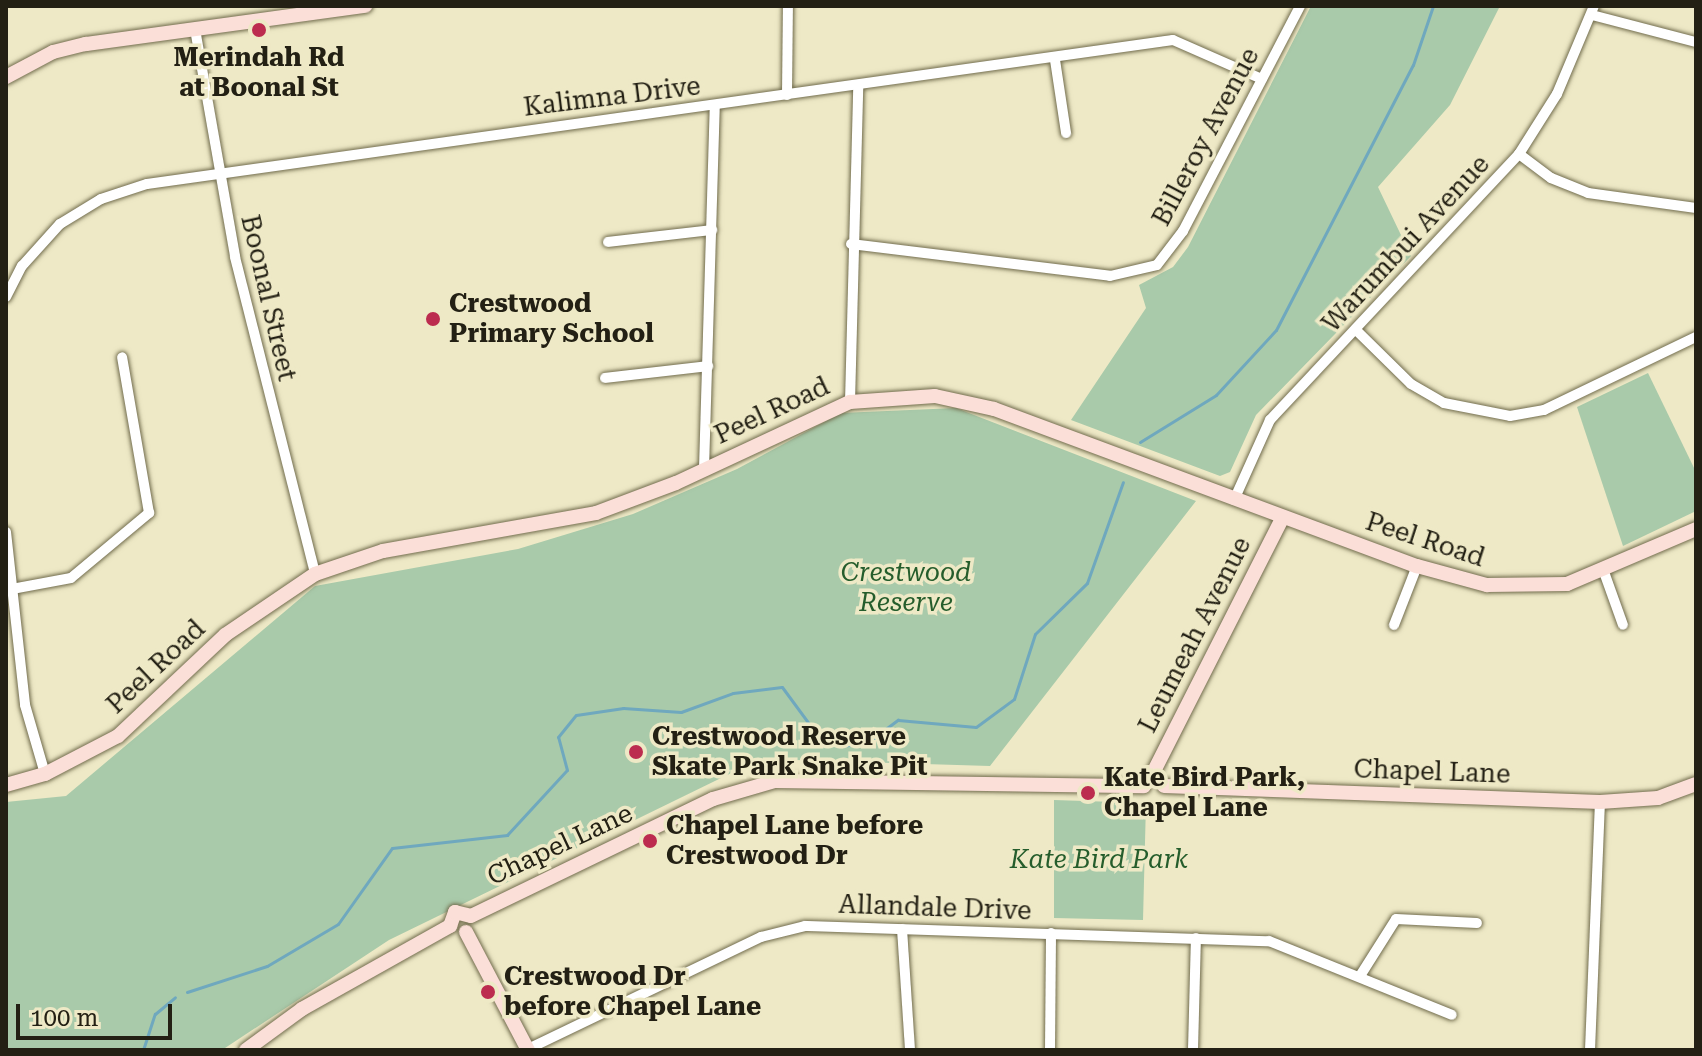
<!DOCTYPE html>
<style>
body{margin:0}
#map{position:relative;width:1702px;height:1056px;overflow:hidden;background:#eee9c6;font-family:"Roboto Serif",serif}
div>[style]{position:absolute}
.green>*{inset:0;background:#a9caaa}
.stream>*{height:3px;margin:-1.5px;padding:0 1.5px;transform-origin:1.5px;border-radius:1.5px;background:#6fa8be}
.roads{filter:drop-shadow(0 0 2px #716c4d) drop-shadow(0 0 2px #716c4d)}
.street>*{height:10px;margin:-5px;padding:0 5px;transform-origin:5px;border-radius:5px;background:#fff}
.secondary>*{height:14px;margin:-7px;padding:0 7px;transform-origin:7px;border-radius:7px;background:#fbdfd8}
.dots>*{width:22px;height:22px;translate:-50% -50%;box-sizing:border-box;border:4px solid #eee9c6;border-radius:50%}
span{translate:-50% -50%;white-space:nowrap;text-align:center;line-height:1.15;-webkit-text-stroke:7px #eee9c6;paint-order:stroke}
.poi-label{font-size:26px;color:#232014;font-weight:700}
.left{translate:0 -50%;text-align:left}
.street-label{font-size:26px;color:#232014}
.park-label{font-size:26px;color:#255d2c;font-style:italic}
.frame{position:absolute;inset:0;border:8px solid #232014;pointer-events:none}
.scale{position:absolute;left:16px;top:1004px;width:156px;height:36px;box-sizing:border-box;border:4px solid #232014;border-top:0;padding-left:10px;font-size:24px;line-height:28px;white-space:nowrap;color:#232014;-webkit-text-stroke:6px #eee9c6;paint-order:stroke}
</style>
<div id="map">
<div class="green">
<div style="clip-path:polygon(1311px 6px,1500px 6px,1450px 105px,1378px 187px,1411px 256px,1256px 415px,1230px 472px,1220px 476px,1071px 420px,1146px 308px,1139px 285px,1173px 267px,1188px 247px)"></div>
<div style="clip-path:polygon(1648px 373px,1696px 472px,1696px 511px,1623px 546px,1577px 407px)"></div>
<div style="clip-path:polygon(956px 408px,1196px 501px,990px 766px,760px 759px,389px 940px,222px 1050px,6px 1050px,6px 802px,66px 796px,315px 586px,518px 549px,633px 514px,737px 469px,841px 413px)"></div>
<div style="clip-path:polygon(1054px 800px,1146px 803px,1143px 920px,1054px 918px)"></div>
</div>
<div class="stream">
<div style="left:1140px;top:442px;width:89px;rotate:-31.7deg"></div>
<div style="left:1216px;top:395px;width:88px;rotate:-47.3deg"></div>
<div style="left:1276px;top:330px;width:298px;rotate:-62.7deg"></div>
<div style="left:1413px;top:65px;width:62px;rotate:-71.3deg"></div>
<div style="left:187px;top:992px;width:84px;rotate:-18deg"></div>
<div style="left:267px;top:966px;width:82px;rotate:-30.6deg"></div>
<div style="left:338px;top:924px;width:93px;rotate:-54.6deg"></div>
<div style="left:392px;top:848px;width:116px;rotate:-6.4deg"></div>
<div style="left:507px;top:835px;width:88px;rotate:-47.3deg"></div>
<div style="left:567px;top:770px;width:34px;rotate:-105deg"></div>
<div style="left:558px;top:737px;width:28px;rotate:-51deg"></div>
<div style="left:576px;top:715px;width:48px;rotate:-8.5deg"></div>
<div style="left:623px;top:708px;width:58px;rotate:3.9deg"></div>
<div style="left:681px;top:712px;width:55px;rotate:-20.1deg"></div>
<div style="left:733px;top:693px;width:49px;rotate:-7deg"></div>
<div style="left:782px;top:687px;width:66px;rotate:53.7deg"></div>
<div style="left:821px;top:740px;width:21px;rotate:17deg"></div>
<div style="left:841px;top:746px;width:26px;rotate:-7deg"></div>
<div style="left:867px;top:743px;width:39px;rotate:-37deg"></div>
<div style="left:898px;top:720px;width:78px;rotate:5.1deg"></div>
<div style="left:976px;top:727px;width:47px;rotate:-36.4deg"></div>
<div style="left:1014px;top:699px;width:68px;rotate:-72.1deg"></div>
<div style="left:1035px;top:634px;width:73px;rotate:-44.4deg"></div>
<div style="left:1087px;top:583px;width:107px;rotate:-70.4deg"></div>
<div style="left:143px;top:1050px;width:38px;rotate:-72deg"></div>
<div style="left:155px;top:1014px;width:26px;rotate:-40deg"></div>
</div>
<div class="roads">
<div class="street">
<div style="left:1592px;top:15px;width:107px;rotate:14.6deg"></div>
<div style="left:195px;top:29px;width:231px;rotate:80deg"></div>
<div style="left:235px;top:257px;width:327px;rotate:75.8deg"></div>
<div style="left:1055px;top:60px;width:74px;rotate:81.4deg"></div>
<div style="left:787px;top:95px;width:89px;rotate:-89.4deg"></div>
<div style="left:1519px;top:154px;width:40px;rotate:37deg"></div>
<div style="left:1551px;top:178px;width:40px;rotate:22deg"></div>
<div style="left:1588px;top:193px;width:109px;rotate:7.9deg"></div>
<div style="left:608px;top:242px;width:105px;rotate:-6.6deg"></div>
<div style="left:851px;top:244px;width:261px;rotate:7deg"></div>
<div style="left:1110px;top:276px;width:48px;rotate:-13.2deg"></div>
<div style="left:1157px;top:265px;width:43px;rotate:-52.6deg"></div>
<div style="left:1183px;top:231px;width:254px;rotate:-62.5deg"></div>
<div style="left:6px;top:297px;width:35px;rotate:-63deg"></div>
<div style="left:22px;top:266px;width:57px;rotate:-47.9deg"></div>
<div style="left:60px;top:224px;width:48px;rotate:-31.4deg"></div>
<div style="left:101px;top:199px;width:48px;rotate:-18.1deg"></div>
<div style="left:147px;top:184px;width:1036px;rotate:-7.99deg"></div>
<div style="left:1173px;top:40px;width:97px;rotate:23.7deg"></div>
<div style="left:1356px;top:330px;width:77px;rotate:44.5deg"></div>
<div style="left:1411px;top:384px;width:38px;rotate:30deg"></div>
<div style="left:1444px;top:403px;width:67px;rotate:11.1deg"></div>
<div style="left:1510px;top:416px;width:35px;rotate:-10deg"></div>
<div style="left:1544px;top:410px;width:169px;rotate:-25.7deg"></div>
<div style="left:605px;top:378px;width:104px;rotate:-6.6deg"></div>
<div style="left:850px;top:402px;width:314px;rotate:-88.5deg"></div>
<div style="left:704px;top:469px;width:363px;rotate:-88.3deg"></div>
<div style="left:1234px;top:500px;width:88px;rotate:-65.8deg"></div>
<div style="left:1270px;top:420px;width:364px;rotate:-46.9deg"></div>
<div style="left:1519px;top:154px;width:71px;rotate:-57.7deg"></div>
<div style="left:1557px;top:94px;width:95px;rotate:-67.2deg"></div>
<div style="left:6px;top:532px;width:174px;rotate:83.7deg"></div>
<div style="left:25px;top:705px;width:72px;rotate:73.8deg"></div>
<div style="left:1604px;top:572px;width:56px;rotate:70.3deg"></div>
<div style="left:12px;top:589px;width:60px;rotate:-10.6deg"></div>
<div style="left:71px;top:578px;width:102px;rotate:-39.8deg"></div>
<div style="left:149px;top:513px;width:158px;rotate:-99.8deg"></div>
<div style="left:1394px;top:625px;width:63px;rotate:-68.7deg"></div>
<div style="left:902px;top:929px;width:121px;rotate:86.2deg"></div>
<div style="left:1360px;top:976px;width:67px;rotate:-57.7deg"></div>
<div style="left:1396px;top:919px;width:81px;rotate:2.8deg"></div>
<div style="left:528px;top:1049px;width:259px;rotate:-25.7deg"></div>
<div style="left:761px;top:937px;width:45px;rotate:-14deg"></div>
<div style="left:805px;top:926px;width:464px;rotate:1.9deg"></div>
<div style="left:1269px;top:941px;width:197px;rotate:22deg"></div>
<div style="left:1050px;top:1050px;width:117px;rotate:-89.5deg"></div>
<div style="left:1193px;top:1050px;width:112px;rotate:-88.5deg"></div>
<div style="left:1590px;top:1050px;width:248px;rotate:-87.7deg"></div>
</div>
<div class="secondary">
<div style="left:6px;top:77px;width:53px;rotate:-28deg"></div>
<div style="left:53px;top:52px;width:34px;rotate:-14deg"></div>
<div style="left:86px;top:44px;width:282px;rotate:-7.8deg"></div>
<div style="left:1152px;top:775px;width:289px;rotate:-63.1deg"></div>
<div style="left:6px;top:785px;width:41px;rotate:-15.8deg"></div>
<div style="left:45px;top:774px;width:82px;rotate:-27.5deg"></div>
<div style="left:118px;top:736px;width:147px;rotate:-43.3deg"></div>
<div style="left:225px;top:635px;width:109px;rotate:-34.1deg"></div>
<div style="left:315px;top:574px;width:72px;rotate:-18.7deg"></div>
<div style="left:383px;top:551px;width:216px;rotate:-10.1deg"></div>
<div style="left:596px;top:513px;width:85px;rotate:-20.6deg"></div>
<div style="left:676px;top:483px;width:192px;rotate:-25deg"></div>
<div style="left:850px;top:402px;width:85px;rotate:-4deg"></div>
<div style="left:935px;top:396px;width:60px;rotate:12.4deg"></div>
<div style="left:994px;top:409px;width:451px;rotate:20.4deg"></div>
<div style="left:1417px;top:566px;width:73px;rotate:15.2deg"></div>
<div style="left:1487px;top:585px;width:80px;rotate:-0.7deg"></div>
<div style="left:1567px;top:584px;width:140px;rotate:-23.1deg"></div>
<div style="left:1164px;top:786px;width:436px;rotate:2.1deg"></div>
<div style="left:1600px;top:802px;width:58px;rotate:-3.9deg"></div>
<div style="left:1658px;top:798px;width:40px;rotate:-20.2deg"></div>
<div style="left:471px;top:916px;width:269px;rotate:-25.8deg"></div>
<div style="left:713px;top:799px;width:65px;rotate:-16.2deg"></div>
<div style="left:775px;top:781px;width:369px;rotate:0.8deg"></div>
<div style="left:450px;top:926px;width:15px;rotate:-70deg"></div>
<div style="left:455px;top:912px;width:16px;rotate:14deg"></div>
<div style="left:466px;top:932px;width:133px;rotate:62.3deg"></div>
<div style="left:246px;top:1050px;width:69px;rotate:-36.2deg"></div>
<div style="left:302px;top:1009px;width:170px;rotate:-29.3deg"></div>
</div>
</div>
<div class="dots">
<div style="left:259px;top:30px;background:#bc2c4f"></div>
<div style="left:433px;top:319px;background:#bc2c4f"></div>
<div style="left:636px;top:752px;background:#bc2c4f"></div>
<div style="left:1088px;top:793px;background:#bc2c4f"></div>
<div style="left:650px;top:841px;background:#bc2c4f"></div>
<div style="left:488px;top:992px;background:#bc2c4f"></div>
</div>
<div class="poi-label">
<span style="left:259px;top:73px">Merindah Rd<br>at Boonal St</span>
<span class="left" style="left:449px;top:319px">Crestwood<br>Primary School</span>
<span class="left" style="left:652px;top:752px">Crestwood Reserve<br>Skate Park Snake Pit</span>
<span class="left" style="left:1104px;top:793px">Kate Bird Park,<br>Chapel Lane</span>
<span class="left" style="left:666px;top:841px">Chapel Lane before<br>Crestwood Dr</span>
<span class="left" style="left:504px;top:992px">Crestwood Dr<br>before Chapel Lane</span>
</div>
<div class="street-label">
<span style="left:612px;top:97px;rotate:-7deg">Kalimna Drive</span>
<span style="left:1206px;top:137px;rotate:-62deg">Billeroy Avenue</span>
<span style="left:1406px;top:244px;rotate:-47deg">Warumbui Avenue</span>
<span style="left:268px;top:298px;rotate:77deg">Boonal Street</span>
<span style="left:772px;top:411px;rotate:-25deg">Peel Road</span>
<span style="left:1425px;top:540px;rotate:18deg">Peel Road</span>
<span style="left:1195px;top:635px;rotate:-63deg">Leumeah Avenue</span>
<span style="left:156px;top:667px;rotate:-43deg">Peel Road</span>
<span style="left:1432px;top:772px;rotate:2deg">Chapel Lane</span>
<span style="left:560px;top:845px;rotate:-25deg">Chapel Lane</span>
<span style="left:935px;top:908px;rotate:2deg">Allandale Drive</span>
</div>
<div class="park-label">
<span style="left:906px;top:588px">Crestwood<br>Reserve</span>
<span style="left:1099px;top:860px">Kate Bird Park</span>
</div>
<div class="frame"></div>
<div class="scale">100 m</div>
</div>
